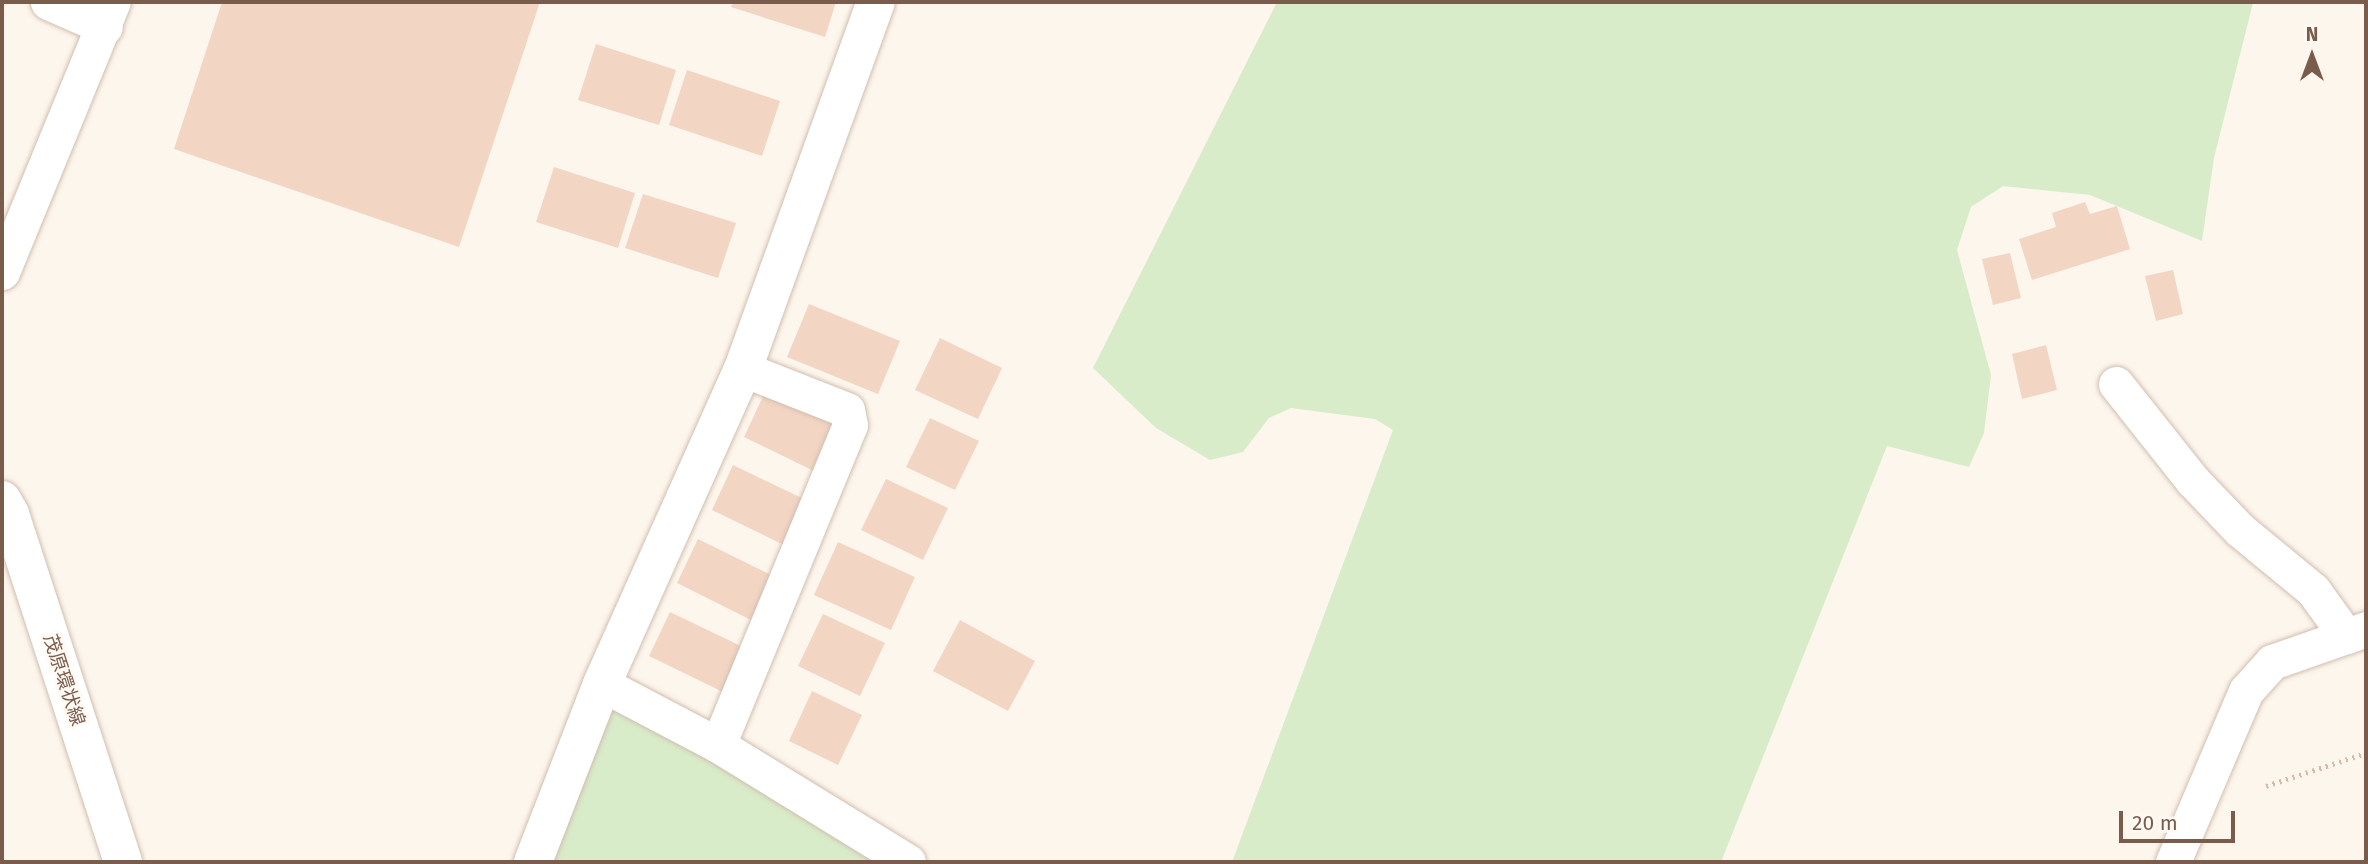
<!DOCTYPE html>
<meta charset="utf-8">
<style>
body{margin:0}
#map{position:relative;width:2368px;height:864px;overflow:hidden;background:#fdf6ec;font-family:"Fira Sans","Noto Sans JP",sans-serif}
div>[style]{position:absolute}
.green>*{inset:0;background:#d8ecc9}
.building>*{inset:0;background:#f3d5c3}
.path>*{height:4.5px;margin-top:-2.25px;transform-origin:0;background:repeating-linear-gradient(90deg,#d9b8a5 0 2px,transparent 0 7px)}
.roads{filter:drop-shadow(0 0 2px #d1beb0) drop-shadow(0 0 2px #d1beb0)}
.minor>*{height:35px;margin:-17.5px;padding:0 17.5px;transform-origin:17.5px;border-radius:17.5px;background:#fff}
.tertiary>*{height:38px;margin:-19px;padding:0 19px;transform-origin:19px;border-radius:19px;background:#fff}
.secondary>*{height:38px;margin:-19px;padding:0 19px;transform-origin:19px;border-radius:19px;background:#fff}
span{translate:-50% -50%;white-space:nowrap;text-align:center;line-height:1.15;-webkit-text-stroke:6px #fffaf3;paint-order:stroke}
.street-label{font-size:19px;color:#7a5c4d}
.frame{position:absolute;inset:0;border:4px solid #7a5c4d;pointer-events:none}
.north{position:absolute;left:2277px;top:21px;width:70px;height:70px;-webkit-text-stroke:5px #fffaf3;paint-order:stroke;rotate:0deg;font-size:19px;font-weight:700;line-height:28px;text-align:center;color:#7a5c4d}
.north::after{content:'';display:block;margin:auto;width:24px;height:32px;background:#7a5c4d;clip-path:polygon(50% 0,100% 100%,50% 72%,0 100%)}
.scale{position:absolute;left:2119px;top:811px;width:116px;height:32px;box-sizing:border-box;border:4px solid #7a5c4d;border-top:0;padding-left:9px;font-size:21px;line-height:24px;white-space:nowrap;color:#7a5c4d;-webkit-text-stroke:5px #fffaf3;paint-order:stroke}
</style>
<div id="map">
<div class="green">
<div style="clip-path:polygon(1277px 2px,2250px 2px,2253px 3px,2214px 158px,2202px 241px,2090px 195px,2003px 186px,1971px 207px,1957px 250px,1991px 375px,1984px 433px,1969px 467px,1887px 446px,1721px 862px,1232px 862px,1393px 430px,1375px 419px,1291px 408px,1269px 418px,1243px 452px,1210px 460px,1156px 428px,1093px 368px)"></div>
<div style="clip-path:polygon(602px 684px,904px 862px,537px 862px)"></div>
</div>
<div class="building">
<div style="clip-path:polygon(222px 2px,540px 2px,459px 247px,174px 149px)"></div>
<div style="clip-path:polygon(733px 2px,836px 2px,825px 37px,731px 7px)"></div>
<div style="clip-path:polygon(596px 44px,676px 70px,659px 125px,578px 100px)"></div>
<div style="clip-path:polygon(687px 70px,780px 101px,762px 156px,669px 125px)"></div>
<div style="clip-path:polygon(554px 167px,635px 193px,618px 248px,536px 222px)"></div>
<div style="clip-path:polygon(643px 194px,736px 223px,718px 278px,625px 248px)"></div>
<div style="clip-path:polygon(2085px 202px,2090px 214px,2117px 206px,2130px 249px,2032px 280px,2019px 239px,2056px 227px,2052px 213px)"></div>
<div style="clip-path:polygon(2010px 253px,2021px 298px,1993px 305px,1982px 259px)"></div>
<div style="clip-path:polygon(2173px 270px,2183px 314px,2156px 321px,2145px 276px)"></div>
<div style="clip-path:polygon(809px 304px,900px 341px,878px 394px,787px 357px)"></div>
<div style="clip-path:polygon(940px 338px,1002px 368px,978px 419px,915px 390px)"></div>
<div style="clip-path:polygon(2046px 345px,2057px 390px,2022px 399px,2012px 354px)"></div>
<div style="clip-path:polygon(765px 392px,840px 428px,818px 473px,744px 437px)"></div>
<div style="clip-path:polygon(930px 418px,979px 441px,955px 490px,906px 467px)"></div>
<div style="clip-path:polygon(733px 465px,808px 501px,786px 546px,712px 510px)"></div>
<div style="clip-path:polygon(886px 479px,948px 508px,923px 560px,861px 530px)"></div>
<div style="clip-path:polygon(698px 539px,773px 576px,751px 620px,677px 583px)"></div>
<div style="clip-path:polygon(838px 542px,915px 577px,891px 630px,814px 595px)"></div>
<div style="clip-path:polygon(670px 612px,745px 648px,723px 692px,649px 656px)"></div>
<div style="clip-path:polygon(823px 614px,885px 643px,860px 696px,798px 666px)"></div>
<div style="clip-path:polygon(960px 620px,1035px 661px,1008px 711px,933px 671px)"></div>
<div style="clip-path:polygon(812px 691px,862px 715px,838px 765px,789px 741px)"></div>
</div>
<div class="path">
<div style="left:2266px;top:786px;width:105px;rotate:-18.3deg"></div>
</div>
<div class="roads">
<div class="minor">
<div style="left:48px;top:2px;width:62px;rotate:23.7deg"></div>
<div style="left:2px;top:272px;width:292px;rotate:-67.7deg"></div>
<div style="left:2116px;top:384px;width:124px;rotate:51.6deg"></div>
<div style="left:2193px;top:481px;width:68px;rotate:46.2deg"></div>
<div style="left:2240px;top:530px;width:94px;rotate:39.4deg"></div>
<div style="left:2313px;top:590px;width:57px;rotate:54.3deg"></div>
<div style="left:602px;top:684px;width:131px;rotate:27.7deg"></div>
<div style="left:718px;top:745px;width:346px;rotate:-67.6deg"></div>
<div style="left:850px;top:425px;width:15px;rotate:-101deg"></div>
<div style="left:847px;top:410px;width:112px;rotate:-158.5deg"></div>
<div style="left:718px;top:745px;width:223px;rotate:31.6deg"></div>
<div style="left:2173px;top:862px;width:186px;rotate:-66.9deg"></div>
<div style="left:2246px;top:691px;width:39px;rotate:-48deg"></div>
<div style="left:2272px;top:662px;width:100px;rotate:-19.3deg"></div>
</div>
<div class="tertiary">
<div style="left:533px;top:862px;width:191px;rotate:-68.8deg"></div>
<div style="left:602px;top:684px;width:345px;rotate:-65.9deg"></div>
<div style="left:743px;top:369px;width:390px;rotate:-70.1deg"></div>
</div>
<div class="secondary">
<div style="left:2px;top:500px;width:16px;rotate:60deg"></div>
<div style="left:10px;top:514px;width:366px;rotate:72deg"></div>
</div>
</div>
<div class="street-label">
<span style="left:64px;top:680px;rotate:72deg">茂原環状線</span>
</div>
<div class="frame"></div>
<div class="north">N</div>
<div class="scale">20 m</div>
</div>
